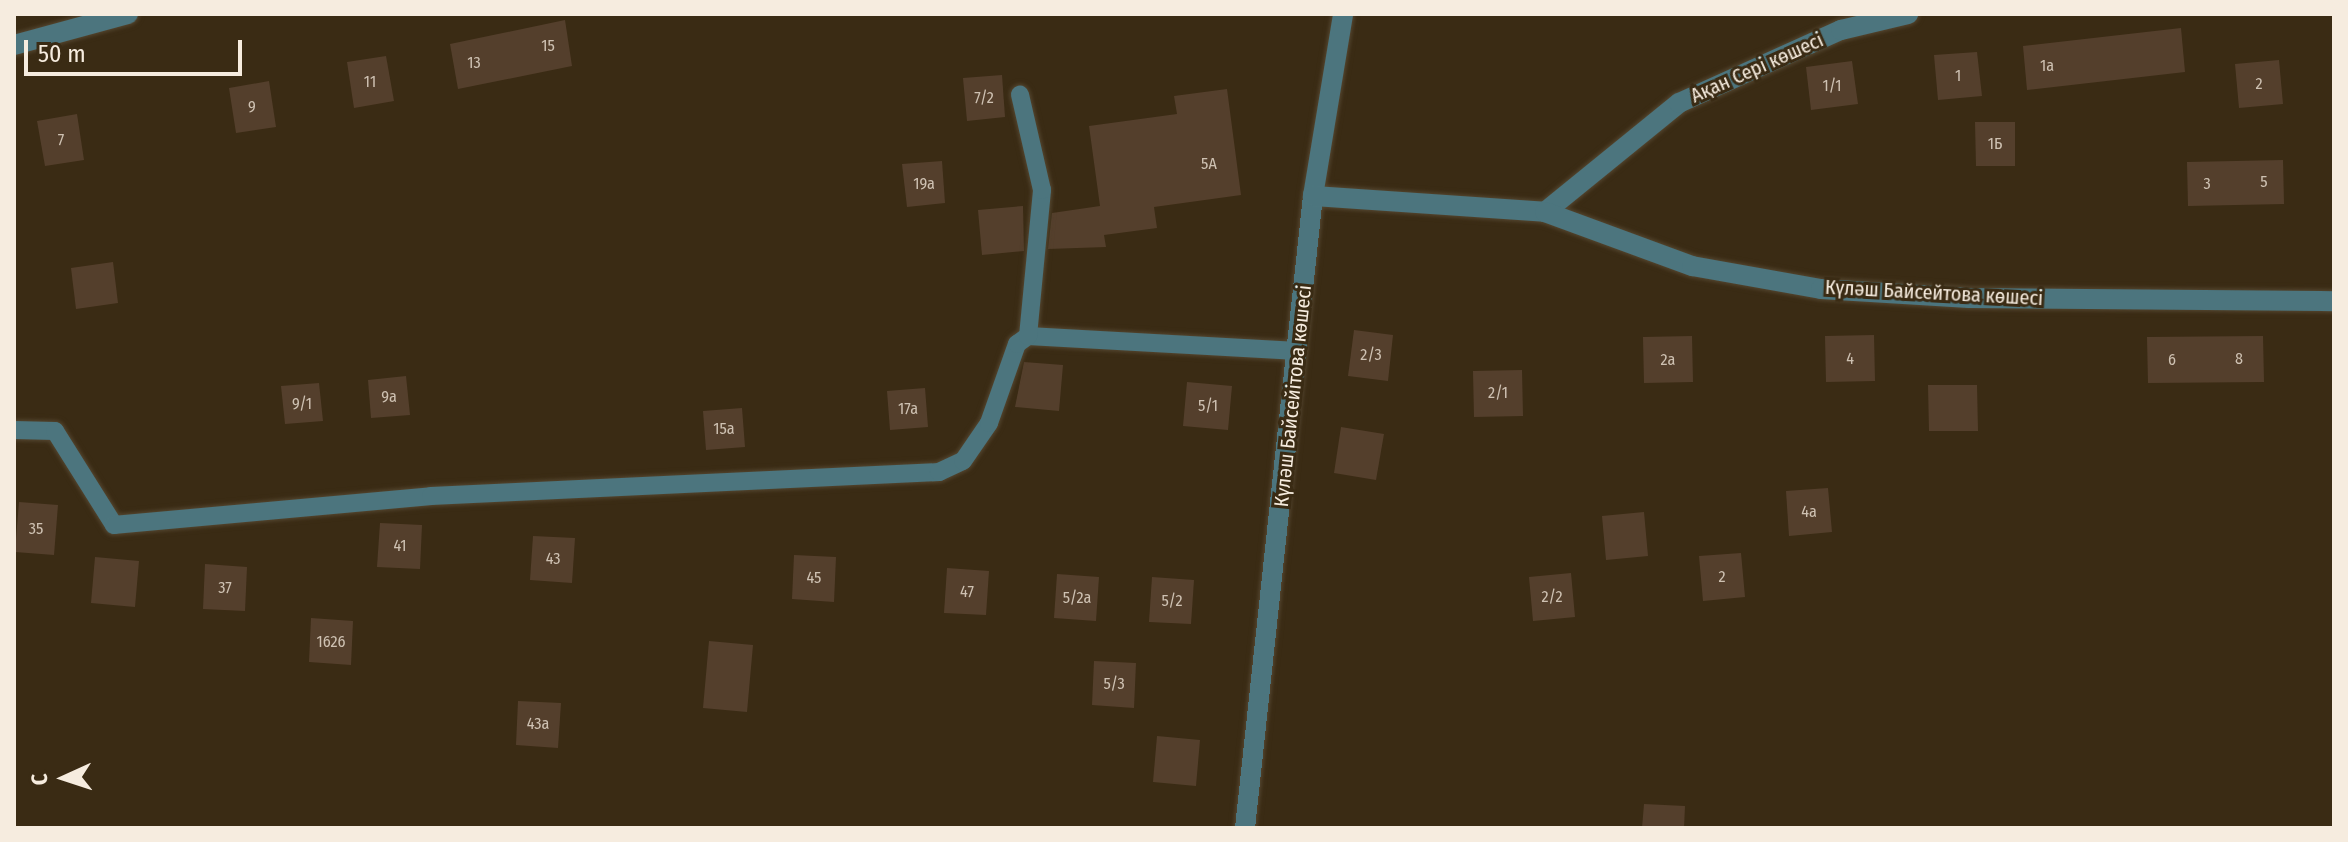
<!DOCTYPE html>
<meta charset="utf-8">
<style>
body{margin:0}
#map{position:relative;width:2348px;height:842px;overflow:hidden;background:#3a2b14;font-family:"Fira Sans Condensed",sans-serif}
div>[style]{position:absolute}
.building>*{inset:0;background:#543f2c}
.roads{filter:drop-shadow(0 0 2px #544630) drop-shadow(0 0 2px #544630)}
.lane>*{height:18px;margin:-9px;padding:0 9px;transform-origin:9px;border-radius:9px;background:#4c757e}
.street>*{height:20px;margin:-10px;padding:0 10px;transform-origin:10px;border-radius:10px;background:#4c757e}
span{translate:-50% -50%;white-space:nowrap;text-align:center;line-height:1.15;-webkit-text-stroke:6px #3a2b14;paint-order:stroke}
.number-label{font-size:16px;color:#cec1b2}
.number-label span{-webkit-text-stroke-width:0}
.street-label{font-size:20px;color:#f6ecdf}
.frame{position:absolute;inset:0;border:16px solid #f6ecdf;pointer-events:none}
.north{position:absolute;left:24px;top:738px;width:80px;height:80px;-webkit-text-stroke:6px #3a2b14;paint-order:stroke;rotate:267deg;font-size:22px;font-weight:700;line-height:32px;text-align:center;color:#f6ecdf}
.north::after{content:'';display:block;margin:auto;width:28px;height:36px;background:#f6ecdf;clip-path:polygon(50% 0,100% 100%,50% 72%,0 100%)}
.scale{position:absolute;left:24px;top:40px;width:218px;height:36px;box-sizing:border-box;border:4px solid #f6ecdf;border-top:0;padding-left:10px;font-size:24px;line-height:28px;white-space:nowrap;color:#f6ecdf;-webkit-text-stroke:6px #3a2b14;paint-order:stroke}
</style>
<div id="map">
<div class="building">
<div style="clip-path:polygon(565px 20px,572px 66px,458px 89px,450px 44px)"></div>
<div style="clip-path:polygon(2181px 28px,2185px 72px,2027px 90px,2023px 46px)"></div>
<div style="clip-path:polygon(1977px 52px,1982px 96px,1938px 100px,1934px 55px)"></div>
<div style="clip-path:polygon(386px 56px,394px 101px,354px 108px,347px 62px)"></div>
<div style="clip-path:polygon(2279px 60px,2283px 104px,2239px 108px,2235px 64px)"></div>
<div style="clip-path:polygon(1852px 61px,1858px 104px,1811px 110px,1806px 67px)"></div>
<div style="clip-path:polygon(1002px 75px,1005px 117px,967px 121px,963px 78px)"></div>
<div style="clip-path:polygon(269px 81px,276px 127px,236px 133px,229px 88px)"></div>
<div style="clip-path:polygon(1227px 89px,1241px 195px,1154px 207px,1157px 228px,1104px 235px,1106px 247px,1048px 249px,1052px 213px,1100px 206px,1089px 126px,1177px 114px,1174px 96px)"></div>
<div style="clip-path:polygon(77px 114px,84px 160px,45px 166px,37px 121px)"></div>
<div style="clip-path:polygon(1975px 122px,2015px 122px,2015px 166px,1976px 166px)"></div>
<div style="clip-path:polygon(2283px 160px,2284px 204px,2188px 206px,2187px 162px)"></div>
<div style="clip-path:polygon(942px 161px,945px 203px,907px 207px,902px 164px)"></div>
<div style="clip-path:polygon(1023px 206px,1024px 251px,982px 255px,978px 210px)"></div>
<div style="clip-path:polygon(113px 262px,118px 303px,76px 309px,71px 268px)"></div>
<div style="clip-path:polygon(1354px 330px,1393px 335px,1388px 381px,1348px 376px)"></div>
<div style="clip-path:polygon(1874px 335px,1875px 381px,1826px 382px,1825px 336px)"></div>
<div style="clip-path:polygon(1692px 336px,1693px 382px,1644px 383px,1643px 337px)"></div>
<div style="clip-path:polygon(2263px 336px,2264px 382px,2148px 383px,2147px 337px)"></div>
<div style="clip-path:polygon(1024px 362px,1063px 365px,1059px 411px,1015px 407px)"></div>
<div style="clip-path:polygon(1522px 370px,1523px 416px,1474px 417px,1473px 371px)"></div>
<div style="clip-path:polygon(406px 376px,410px 415px,371px 418px,368px 380px)"></div>
<div style="clip-path:polygon(1187px 382px,1232px 386px,1228px 430px,1183px 426px)"></div>
<div style="clip-path:polygon(319px 383px,323px 421px,285px 424px,281px 386px)"></div>
<div style="clip-path:polygon(1928px 385px,1977px 385px,1978px 431px,1929px 431px)"></div>
<div style="clip-path:polygon(925px 388px,928px 427px,890px 430px,887px 391px)"></div>
<div style="clip-path:polygon(742px 408px,745px 447px,706px 450px,703px 411px)"></div>
<div style="clip-path:polygon(1341px 427px,1384px 434px,1376px 480px,1334px 473px)"></div>
<div style="clip-path:polygon(1828px 488px,1832px 532px,1789px 536px,1786px 491px)"></div>
<div style="clip-path:polygon(19px 502px,58px 505px,54px 555px,15px 552px)"></div>
<div style="clip-path:polygon(1644px 512px,1648px 556px,1606px 560px,1602px 516px)"></div>
<div style="clip-path:polygon(380px 523px,422px 525px,420px 569px,377px 567px)"></div>
<div style="clip-path:polygon(533px 536px,575px 538px,572px 583px,530px 580px)"></div>
<div style="clip-path:polygon(1741px 553px,1745px 597px,1703px 601px,1699px 556px)"></div>
<div style="clip-path:polygon(794px 555px,836px 557px,834px 602px,792px 599px)"></div>
<div style="clip-path:polygon(95px 557px,139px 561px,135px 607px,91px 603px)"></div>
<div style="clip-path:polygon(205px 564px,247px 567px,245px 611px,203px 609px)"></div>
<div style="clip-path:polygon(947px 568px,989px 571px,986px 615px,944px 613px)"></div>
<div style="clip-path:polygon(1571px 573px,1575px 617px,1533px 621px,1529px 577px)"></div>
<div style="clip-path:polygon(1057px 574px,1099px 577px,1096px 621px,1054px 618px)"></div>
<div style="clip-path:polygon(1152px 577px,1194px 580px,1191px 624px,1149px 622px)"></div>
<div style="clip-path:polygon(311px 618px,353px 621px,351px 665px,309px 662px)"></div>
<div style="clip-path:polygon(709px 641px,753px 645px,747px 712px,703px 708px)"></div>
<div style="clip-path:polygon(1094px 661px,1136px 663px,1134px 708px,1092px 705px)"></div>
<div style="clip-path:polygon(518px 701px,561px 703px,558px 748px,516px 745px)"></div>
<div style="clip-path:polygon(1157px 736px,1200px 740px,1196px 786px,1153px 782px)"></div>
<div style="clip-path:polygon(1644px 804px,1685px 806px,1684px 828px,1642px 828px)"></div>
</div>
<div class="roads">
<div class="lane">
<div style="left:1028px;top:336px;width:270px;rotate:3.2deg"></div>
<div style="left:14px;top:430px;width:41px;rotate:1.4deg"></div>
<div style="left:55px;top:431px;width:111px;rotate:57.9deg"></div>
<div style="left:114px;top:525px;width:318px;rotate:-5.2deg"></div>
<div style="left:431px;top:496px;width:509px;rotate:-2.7deg"></div>
<div style="left:939px;top:472px;width:26px;rotate:-25deg"></div>
<div style="left:963px;top:461px;width:46px;rotate:-55.6deg"></div>
<div style="left:989px;top:423px;width:84px;rotate:-70.5deg"></div>
<div style="left:1017px;top:344px;width:14px;rotate:-36deg"></div>
<div style="left:1028px;top:336px;width:147px;rotate:-84.5deg"></div>
<div style="left:1042px;top:190px;width:98px;rotate:-103deg"></div>
</div>
<div class="street">
<div style="left:14px;top:45px;width:118px;rotate:-15.2deg"></div>
<div style="left:1313px;top:196px;width:184px;rotate:-80.6deg"></div>
<div style="left:1545px;top:212px;width:173px;rotate:-39.1deg"></div>
<div style="left:1679px;top:103px;width:178px;rotate:-24.3deg"></div>
<div style="left:1841px;top:30px;width:69px;rotate:-13.4deg"></div>
<div style="left:1245px;top:828px;width:636px;rotate:-83.86deg"></div>
<div style="left:1313px;top:196px;width:233px;rotate:3.9deg"></div>
<div style="left:1545px;top:212px;width:157px;rotate:20.2deg"></div>
<div style="left:1692px;top:266px;width:131px;rotate:10.1deg"></div>
<div style="left:1821px;top:289px;width:148px;rotate:3.5deg"></div>
<div style="left:1969px;top:298px;width:365px;rotate:0.5deg"></div>
</div>
</div>
<div class="number-label">
<span style="left:548px;top:46px">15</span>
<span style="left:474px;top:63px">13</span>
<span style="left:2047px;top:66px">1а</span>
<span style="left:1958px;top:76px">1</span>
<span style="left:370px;top:82px">11</span>
<span style="left:2259px;top:84px">2</span>
<span style="left:1832px;top:86px">1/1</span>
<span style="left:984px;top:98px">7/2</span>
<span style="left:252px;top:107px">9</span>
<span style="left:61px;top:140px">7</span>
<span style="left:1995px;top:144px">1Б</span>
<span style="left:1209px;top:164px">5А</span>
<span style="left:2264px;top:182px">5</span>
<span style="left:924px;top:184px">19а</span>
<span style="left:2207px;top:184px">3</span>
<span style="left:1371px;top:355px">2/3</span>
<span style="left:1850px;top:359px">4</span>
<span style="left:2239px;top:359px">8</span>
<span style="left:1668px;top:360px">2а</span>
<span style="left:2172px;top:360px">6</span>
<span style="left:1498px;top:393px">2/1</span>
<span style="left:389px;top:397px">9а</span>
<span style="left:302px;top:404px">9/1</span>
<span style="left:1208px;top:406px">5/1</span>
<span style="left:908px;top:409px">17а</span>
<span style="left:724px;top:429px">15а</span>
<span style="left:1809px;top:512px">4а</span>
<span style="left:36px;top:529px">35</span>
<span style="left:400px;top:546px">41</span>
<span style="left:553px;top:559px">43</span>
<span style="left:1722px;top:577px">2</span>
<span style="left:814px;top:578px">45</span>
<span style="left:225px;top:588px">37</span>
<span style="left:967px;top:592px">47</span>
<span style="left:1552px;top:597px">2/2</span>
<span style="left:1077px;top:598px">5/2а</span>
<span style="left:1172px;top:601px">5/2</span>
<span style="left:331px;top:642px">1626</span>
<span style="left:1114px;top:684px">5/3</span>
<span style="left:538px;top:724px">43а</span>
</div>
<div class="street-label">
<span style="left:1757px;top:68px;rotate:-24deg">Ақан Сері көшесі</span>
<span style="left:1934px;top:293px;rotate:3deg">Күләш Байсейтова көшесі</span>
<span style="left:1293px;top:396px;rotate:-84deg">Күләш Байсейітова көшесі</span>
</div>
<div class="frame"></div>
<div class="north">С</div>
<div class="scale">50 m</div>
</div>
